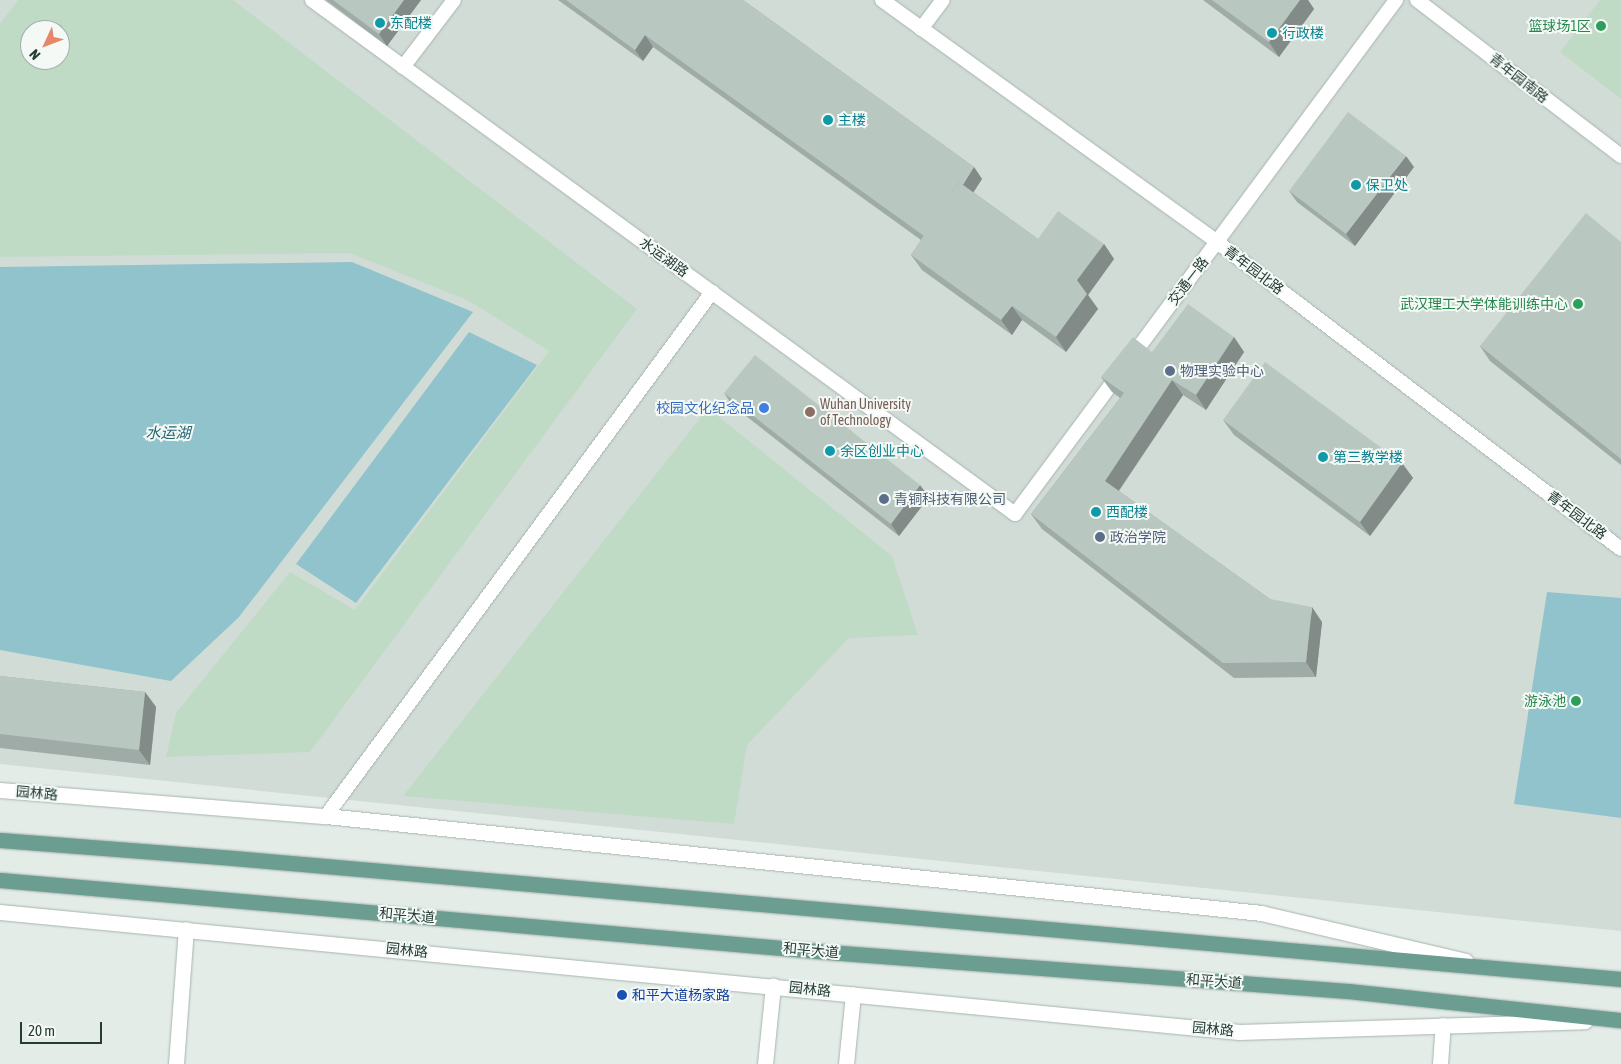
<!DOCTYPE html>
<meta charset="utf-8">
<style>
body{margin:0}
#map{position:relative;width:1621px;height:1064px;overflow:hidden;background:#e4ece8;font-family:"Asap Condensed","Noto Sans SC",sans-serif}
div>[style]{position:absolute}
.built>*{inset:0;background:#d2dcd7}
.green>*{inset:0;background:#bfdbc6}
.water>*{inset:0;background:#91c3cc}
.roads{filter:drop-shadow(0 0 1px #a7b4af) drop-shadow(0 0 1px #a7b4af)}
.service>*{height:14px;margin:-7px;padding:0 7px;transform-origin:7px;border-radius:7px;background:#fff}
.minor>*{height:15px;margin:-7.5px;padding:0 7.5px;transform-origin:7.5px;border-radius:7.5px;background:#fff}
.secondary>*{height:15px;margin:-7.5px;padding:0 7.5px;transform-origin:7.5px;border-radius:7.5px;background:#fff}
.primary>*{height:15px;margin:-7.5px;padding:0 7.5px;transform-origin:7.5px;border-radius:7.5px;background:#6c9d91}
.wall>*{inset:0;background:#9faba6}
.shaded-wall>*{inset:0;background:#828b87}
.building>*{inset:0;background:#b9c7c1}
.dots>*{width:14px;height:14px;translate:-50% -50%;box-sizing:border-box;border:2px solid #f4f9f6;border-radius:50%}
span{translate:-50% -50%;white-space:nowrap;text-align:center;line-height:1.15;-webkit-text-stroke:4px #f4f9f6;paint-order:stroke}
.culture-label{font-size:14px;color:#0d838f}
.left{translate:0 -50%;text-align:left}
.leisure-label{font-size:14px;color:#27864d}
.right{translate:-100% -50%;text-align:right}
.street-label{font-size:14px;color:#253c36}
.service-label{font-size:14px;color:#4e5e75}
.education-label{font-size:14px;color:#785e54}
.shop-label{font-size:14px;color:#366cbe}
.transit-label{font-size:14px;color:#164399}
.water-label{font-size:15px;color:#246673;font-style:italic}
.north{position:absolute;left:20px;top:20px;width:50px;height:50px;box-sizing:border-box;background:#f4f9f6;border:1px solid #a1ada9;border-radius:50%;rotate:227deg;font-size:14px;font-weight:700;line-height:20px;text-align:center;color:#253c36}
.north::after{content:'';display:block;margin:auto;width:18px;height:22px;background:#e58768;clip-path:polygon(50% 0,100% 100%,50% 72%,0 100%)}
.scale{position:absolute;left:20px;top:1022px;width:82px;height:22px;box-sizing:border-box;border:2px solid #253c36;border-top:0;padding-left:6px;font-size:15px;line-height:18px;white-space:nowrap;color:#253c36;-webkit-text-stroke:4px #f4f9f6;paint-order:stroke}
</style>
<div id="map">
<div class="built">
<div style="clip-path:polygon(evenodd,0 0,1621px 0,1621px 931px,0 764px,0 0,30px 30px,60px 30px,60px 60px,30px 60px,30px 30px)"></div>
</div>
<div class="green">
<div style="clip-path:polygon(evenodd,18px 0,233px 0,637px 309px,310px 752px,166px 757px,176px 713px,290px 572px,355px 610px,549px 351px,469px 301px,350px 253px,0 257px,0 24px,18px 0,30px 30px,60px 30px,60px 60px,30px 60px,30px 30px)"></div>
<div style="clip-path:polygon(1600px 0,1621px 0,1621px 99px,1560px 52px)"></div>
<div style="clip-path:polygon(708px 408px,892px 556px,918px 635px,849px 638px,747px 745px,734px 824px,403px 796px)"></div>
</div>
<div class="water">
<div style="clip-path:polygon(352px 262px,473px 312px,239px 617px,171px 681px,0 650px,0 267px)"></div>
<div style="clip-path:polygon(469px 332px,537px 365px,356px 603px,296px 564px)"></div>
<div style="clip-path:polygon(1547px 592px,1621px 598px,1621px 818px,1514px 804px)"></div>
</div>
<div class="roads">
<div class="service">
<div style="left:312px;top:0;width:871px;rotate:36.17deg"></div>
<div style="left:1015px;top:514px;width:640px;rotate:-53.45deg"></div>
<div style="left:882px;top:0;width:413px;rotate:35.8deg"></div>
<div style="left:1217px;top:242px;width:507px;rotate:37.23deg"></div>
<div style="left:1417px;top:0;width:257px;rotate:37.4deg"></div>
<div style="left:921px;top:29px;width:36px;rotate:-53deg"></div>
<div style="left:403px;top:67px;width:84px;rotate:-52.7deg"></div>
<div style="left:326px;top:816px;width:651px;rotate:-53.62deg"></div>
</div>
<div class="minor">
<div style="left:176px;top:1064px;width:135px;rotate:-85.8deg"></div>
<div style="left:765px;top:1064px;width:79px;rotate:-84.2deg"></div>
<div style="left:846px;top:1064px;width:70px;rotate:-84.3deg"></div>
<div style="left:1440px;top:1064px;width:39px;rotate:-86deg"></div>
</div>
<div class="secondary">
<div style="left:0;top:790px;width:327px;rotate:4.6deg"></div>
<div style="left:326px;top:816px;width:940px;rotate:5.92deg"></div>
<div style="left:1261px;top:913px;width:210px;rotate:13.2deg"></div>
<div style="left:0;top:912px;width:1245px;rotate:5.53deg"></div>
<div style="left:1239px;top:1032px;width:346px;rotate:-1.8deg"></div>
</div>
<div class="primary">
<div style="left:0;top:840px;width:234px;rotate:4.4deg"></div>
<div style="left:233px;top:858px;width:1393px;rotate:4.98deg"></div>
<div style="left:0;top:880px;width:831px;rotate:4.97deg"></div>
<div style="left:828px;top:952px;width:521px;rotate:4.29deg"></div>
<div style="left:1348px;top:991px;width:275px;rotate:6.1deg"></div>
</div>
</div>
<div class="wall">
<div style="clip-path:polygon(326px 0,421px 0,387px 46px)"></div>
<div style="clip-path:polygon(558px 0,743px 0,974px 167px,982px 179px,973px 192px,1038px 239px,1104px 244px,1114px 259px,1088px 295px,1098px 309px,1066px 352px,1022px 320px,1012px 335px,922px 270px,911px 255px,921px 240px,653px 47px,643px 61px)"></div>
<div style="clip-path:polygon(1203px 0,1308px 0,1314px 9px,1279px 57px)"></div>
<div style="clip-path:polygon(1414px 167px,1355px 246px,1297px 202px,1289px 191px)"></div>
<div style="clip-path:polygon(1621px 242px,1621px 465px,1490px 361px,1480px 346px)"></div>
<div style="clip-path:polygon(1234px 337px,1244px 352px,1206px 410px,1183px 395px,1119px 491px,1270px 599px,1322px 622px,1316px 677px,1234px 678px,1042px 529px,1031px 514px,1120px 398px,1112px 392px,1101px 377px)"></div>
<div style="clip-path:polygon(724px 393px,929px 497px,899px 536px,732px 405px)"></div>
<div style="clip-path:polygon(1223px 420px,1402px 463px,1413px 478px,1370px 536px,1234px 435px)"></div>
<div style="clip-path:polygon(0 676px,145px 692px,156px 707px,150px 765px,0 748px)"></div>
</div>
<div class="shaded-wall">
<div style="clip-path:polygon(404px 0,421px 0,387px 46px,379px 34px)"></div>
<div style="clip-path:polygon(1300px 0,1308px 0,1314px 9px,1279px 57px,1269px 42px)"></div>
<div style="clip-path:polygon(645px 35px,653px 47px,643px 61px,635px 50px)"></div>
<div style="clip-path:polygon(1406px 156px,1414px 167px,1355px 246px,1346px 234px)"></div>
<div style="clip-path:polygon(974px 167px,982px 179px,936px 251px,928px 239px)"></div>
<div style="clip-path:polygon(1104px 244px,1114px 259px,1088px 295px,1098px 309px,1066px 352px,1056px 337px,1077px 280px)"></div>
<div style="clip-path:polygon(1012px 306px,1022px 320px,1012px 335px,1001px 320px)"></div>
<div style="clip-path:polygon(1234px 337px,1244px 352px,1206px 410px,1196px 395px)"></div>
<div style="clip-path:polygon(1172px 380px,1183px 395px,1115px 496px,1105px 481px)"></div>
<div style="clip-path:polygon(1402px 463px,1413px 478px,1370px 536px,1360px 522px)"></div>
<div style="clip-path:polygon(920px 485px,929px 497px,899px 536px,891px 524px)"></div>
<div style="clip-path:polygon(1312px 607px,1322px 622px,1316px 677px,1306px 662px)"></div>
<div style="clip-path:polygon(145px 692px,156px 707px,150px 765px,139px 750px)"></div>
</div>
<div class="building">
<div style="clip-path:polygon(333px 0,404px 0,379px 34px)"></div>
<div style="clip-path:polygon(566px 0,743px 0,974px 167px,963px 185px,959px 182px,924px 236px,645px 35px,635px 50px)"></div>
<div style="clip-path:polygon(1212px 0,1300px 0,1269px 42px)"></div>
<div style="clip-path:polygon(1348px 112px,1406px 156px,1346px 234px,1289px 191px)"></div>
<div style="clip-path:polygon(959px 182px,1038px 239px,1058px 211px,1104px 244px,1077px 280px,1087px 294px,1056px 337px,1012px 306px,1001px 320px,911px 255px)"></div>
<div style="clip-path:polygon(1586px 213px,1621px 242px,1621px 459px,1480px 346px)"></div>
<div style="clip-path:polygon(1188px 304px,1234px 337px,1196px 395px,1172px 380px,1105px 481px,1270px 599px,1312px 607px,1306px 662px,1223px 663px,1031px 514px,1124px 393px,1101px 377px,1133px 337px,1152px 352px)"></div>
<div style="clip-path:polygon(755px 355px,920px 485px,891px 524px,724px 393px)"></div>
<div style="clip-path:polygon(1265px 362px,1402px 463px,1360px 522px,1223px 420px)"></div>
<div style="clip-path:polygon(0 676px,145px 692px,139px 750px,0 734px)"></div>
</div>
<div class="dots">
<div style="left:380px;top:23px;background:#0f9aa8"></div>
<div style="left:1601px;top:26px;background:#2e9e5b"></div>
<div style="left:1272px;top:33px;background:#0f9aa8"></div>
<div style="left:828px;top:120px;background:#0f9aa8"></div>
<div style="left:1356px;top:185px;background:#0f9aa8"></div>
<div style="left:1578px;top:304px;background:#2e9e5b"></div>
<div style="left:1170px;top:371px;background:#5c6f8a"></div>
<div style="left:764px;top:408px;background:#3f7fe0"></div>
<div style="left:810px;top:412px;background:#8d6e63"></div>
<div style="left:830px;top:451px;background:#0f9aa8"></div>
<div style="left:1323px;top:457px;background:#0f9aa8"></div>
<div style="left:884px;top:499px;background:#5c6f8a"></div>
<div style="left:1096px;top:512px;background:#0f9aa8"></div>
<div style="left:1100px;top:537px;background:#5c6f8a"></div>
<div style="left:1576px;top:701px;background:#2e9e5b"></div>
<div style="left:622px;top:995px;background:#1a4fb4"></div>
</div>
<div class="culture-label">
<span class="left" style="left:390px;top:23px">东配楼</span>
<span class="left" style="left:1282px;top:33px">行政楼</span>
<span class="left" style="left:838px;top:120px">主楼</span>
<span class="left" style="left:1366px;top:185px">保卫处</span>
<span class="left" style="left:840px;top:451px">余区创业中心</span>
<span class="left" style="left:1333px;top:457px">第三教学楼</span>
<span class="left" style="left:1106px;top:512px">西配楼</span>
</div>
<div class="leisure-label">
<span class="right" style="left:1591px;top:26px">篮球场1区</span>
<span class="right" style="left:1568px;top:304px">武汉理工大学体能训练中心</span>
<span class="right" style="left:1566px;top:701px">游泳池</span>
</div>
<div class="street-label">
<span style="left:1519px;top:78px;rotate:38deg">青年园南路</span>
<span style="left:664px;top:257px;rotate:36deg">水运湖路</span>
<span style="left:1254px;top:270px;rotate:37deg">青年园北路</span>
<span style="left:1188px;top:281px;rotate:-53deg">交通一路</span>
<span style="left:1577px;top:515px;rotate:37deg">青年园北路</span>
<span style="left:37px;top:793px;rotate:5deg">园林路</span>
<span style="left:407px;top:915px;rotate:5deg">和平大道</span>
<span style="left:407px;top:950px;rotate:6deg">园林路</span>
<span style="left:811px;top:950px;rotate:5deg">和平大道</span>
<span style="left:1214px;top:981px;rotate:4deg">和平大道</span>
<span style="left:810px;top:989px;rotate:6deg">园林路</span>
<span style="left:1213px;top:1029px;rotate:5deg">园林路</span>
</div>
<div class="service-label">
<span class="left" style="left:1180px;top:371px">物理实验中心</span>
<span class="left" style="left:894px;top:499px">青铜科技有限公司</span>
<span class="left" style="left:1110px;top:537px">政治学院</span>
</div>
<div class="education-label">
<span class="left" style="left:820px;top:412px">Wuhan University<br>of Technology</span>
</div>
<div class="shop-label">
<span class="right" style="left:754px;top:408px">校园文化纪念品</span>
</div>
<div class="transit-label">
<span class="left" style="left:632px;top:995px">和平大道杨家路</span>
</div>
<div class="water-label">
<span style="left:168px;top:433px">水运湖</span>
</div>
<div class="north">N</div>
<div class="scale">20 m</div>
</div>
